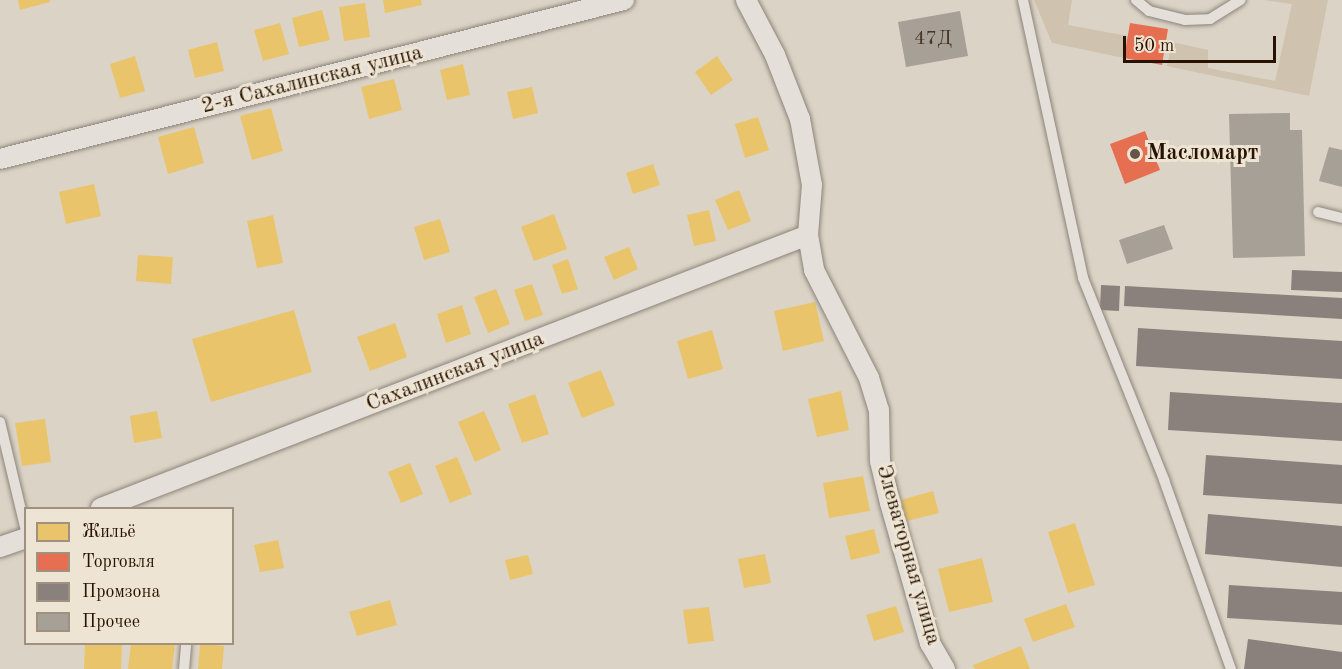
<!DOCTYPE html>
<meta charset="utf-8">
<style>
body{margin:0}
#map{position:relative;width:1342px;height:669px;overflow:hidden;background:#dbd3c5;font-family:"Old Standard TT",serif}
div>[style]{position:absolute}
.green>*{inset:0;background:#cfc2ae}
.homes>*{inset:0;background:#e9c46a}
.shops>*{inset:0;background:#e76f51}
.industry>*{inset:0;background:#8a817c}
.building>*{inset:0;background:#a7a096}
.roads{filter:drop-shadow(0 0 2px #8c847a) drop-shadow(0 0 2px #8c847a)}
.lane>*{height:10px;margin:-5px;padding:0 5px;transform-origin:5px;border-radius:5px;background:#e4e0d9}
.street>*{height:20px;margin:-10px;padding:0 10px;transform-origin:10px;border-radius:10px;background:#e4e0d9}
.dots>*{width:16px;height:16px;translate:-50% -50%;box-sizing:border-box;border:3px solid #eee4d3;border-radius:50%}
span{translate:-50% -50%;white-space:nowrap;text-align:center;line-height:1.15;-webkit-text-stroke:6px #eee4d3;paint-order:stroke}
.number-label{font-size:20px;color:#483628}
.number-label span{-webkit-text-stroke-width:0}
.street-label{font-size:22px;color:#281303}
.poi-label{font-size:22px;color:#281303;font-weight:700}
.left{translate:0 -50%;text-align:left}
.legend{position:absolute;left:24px;top:507px;width:210px;height:138px;box-sizing:border-box;background:#eee4d3;border:2px solid #9f9080;margin:0;padding:8px 10px;list-style:none;font-size:18px;color:#281303}
.legend li{display:flex;align-items:center;gap:12px;height:30px}
.legend b{width:30px;border:2px solid #9f9080}
.scale{position:absolute;left:1123px;top:36px;width:153px;height:27px;box-sizing:border-box;border:3px solid #281303;border-top:0;padding-left:8px;font-size:18px;line-height:21px;white-space:nowrap;color:#281303;-webkit-text-stroke:4px #eee4d3;paint-order:stroke}
</style>
<div id="map">
<div class="green">
<div style="clip-path:polygon(1034px 0,1072px 0,1068px 25px,1128px 36px,1124px 58px,1052px 43px)"></div>
<div style="clip-path:polygon(1263px 0,1328px 0,1309px 96px,1167px 66px,1172px 42px,1208px 50px,1208px 68px,1275px 81px,1292px 4px)"></div>
</div>
<div class="homes">
<div style="clip-path:polygon(18px 0,50px 0,50px 2px,20px 10px)"></div>
<div style="clip-path:polygon(383px 0,421px 0,422px 5px,385px 13px)"></div>
<div style="clip-path:polygon(365px 3px,370px 37px,344px 41px,339px 7px)"></div>
<div style="clip-path:polygon(322px 10px,330px 40px,299px 47px,292px 18px)"></div>
<div style="clip-path:polygon(280px 23px,289px 54px,263px 61px,254px 30px)"></div>
<div style="clip-path:polygon(217px 42px,224px 71px,195px 78px,188px 50px)"></div>
<div style="clip-path:polygon(135px 56px,145px 91px,120px 98px,110px 64px)"></div>
<div style="clip-path:polygon(717px 56px,733px 80px,711px 95px,695px 72px)"></div>
<div style="clip-path:polygon(463px 64px,470px 95px,447px 100px,440px 70px)"></div>
<div style="clip-path:polygon(394px 79px,402px 110px,369px 119px,361px 87px)"></div>
<div style="clip-path:polygon(532px 87px,538px 113px,513px 119px,507px 92px)"></div>
<div style="clip-path:polygon(271px 108px,283px 151px,252px 160px,240px 116px)"></div>
<div style="clip-path:polygon(758px 117px,769px 150px,745px 158px,735px 124px)"></div>
<div style="clip-path:polygon(194px 127px,204px 163px,168px 174px,158px 137px)"></div>
<div style="clip-path:polygon(653px 164px,660px 185px,633px 194px,626px 173px)"></div>
<div style="clip-path:polygon(94px 184px,101px 216px,66px 224px,59px 192px)"></div>
<div style="clip-path:polygon(739px 190px,751px 221px,728px 230px,715px 200px)"></div>
<div style="clip-path:polygon(709px 210px,716px 241px,694px 246px,687px 215px)"></div>
<div style="clip-path:polygon(554px 214px,567px 249px,534px 261px,521px 227px)"></div>
<div style="clip-path:polygon(273px 215px,283px 263px,257px 268px,247px 221px)"></div>
<div style="clip-path:polygon(440px 219px,450px 252px,424px 260px,414px 227px)"></div>
<div style="clip-path:polygon(629px 247px,638px 269px,614px 280px,604px 257px)"></div>
<div style="clip-path:polygon(138px 255px,173px 257px,171px 284px,136px 281px)"></div>
<div style="clip-path:polygon(568px 259px,578px 289px,562px 294px,552px 265px)"></div>
<div style="clip-path:polygon(532px 284px,543px 315px,525px 321px,514px 290px)"></div>
<div style="clip-path:polygon(496px 289px,510px 324px,488px 333px,474px 297px)"></div>
<div style="clip-path:polygon(815px 302px,824px 341px,783px 351px,774px 311px)"></div>
<div style="clip-path:polygon(462px 305px,471px 334px,446px 343px,437px 314px)"></div>
<div style="clip-path:polygon(294px 310px,312px 372px,211px 402px,192px 339px)"></div>
<div style="clip-path:polygon(395px 323px,407px 357px,370px 371px,357px 337px)"></div>
<div style="clip-path:polygon(712px 330px,723px 369px,688px 379px,677px 341px)"></div>
<div style="clip-path:polygon(601px 370px,615px 405px,582px 418px,568px 383px)"></div>
<div style="clip-path:polygon(841px 391px,849px 430px,817px 437px,808px 399px)"></div>
<div style="clip-path:polygon(535px 394px,549px 434px,522px 443px,508px 404px)"></div>
<div style="clip-path:polygon(157px 411px,162px 438px,134px 443px,130px 416px)"></div>
<div style="clip-path:polygon(484px 411px,501px 450px,475px 462px,458px 422px)"></div>
<div style="clip-path:polygon(45px 419px,51px 462px,22px 466px,15px 423px)"></div>
<div style="clip-path:polygon(457px 457px,472px 494px,450px 503px,435px 466px)"></div>
<div style="clip-path:polygon(410px 463px,423px 494px,401px 503px,388px 472px)"></div>
<div style="clip-path:polygon(863px 476px,870px 511px,829px 518px,823px 483px)"></div>
<div style="clip-path:polygon(933px 491px,939px 513px,907px 521px,901px 500px)"></div>
<div style="clip-path:polygon(1075px 523px,1095px 585px,1068px 593px,1048px 532px)"></div>
<div style="clip-path:polygon(874px 529px,880px 553px,851px 560px,845px 536px)"></div>
<div style="clip-path:polygon(278px 540px,284px 568px,260px 572px,254px 545px)"></div>
<div style="clip-path:polygon(765px 554px,771px 583px,744px 588px,738px 559px)"></div>
<div style="clip-path:polygon(528px 555px,533px 574px,510px 580px,505px 560px)"></div>
<div style="clip-path:polygon(982px 558px,993px 602px,949px 612px,938px 569px)"></div>
<div style="clip-path:polygon(390px 600px,397px 625px,357px 636px,349px 612px)"></div>
<div style="clip-path:polygon(1066px 604px,1075px 627px,1033px 642px,1024px 619px)"></div>
<div style="clip-path:polygon(896px 606px,904px 632px,874px 641px,866px 615px)"></div>
<div style="clip-path:polygon(709px 607px,714px 641px,688px 644px,683px 610px)"></div>
<div style="clip-path:polygon(85px 644px,122px 644px,121px 669px,84px 669px)"></div>
<div style="clip-path:polygon(131px 644px,175px 644px,172px 669px,128px 669px)"></div>
<div style="clip-path:polygon(200px 644px,224px 646px,222px 669px,198px 669px)"></div>
<div style="clip-path:polygon(1021px 646px,1030px 669px,975px 669px,973px 665px)"></div>
</div>
<div class="shops">
<div style="clip-path:polygon(1130px 23px,1168px 29px,1162px 65px,1124px 58px)"></div>
<div style="clip-path:polygon(1145px 131px,1160px 170px,1125px 184px,1110px 144px)"></div>
</div>
<div class="industry">
<div style="clip-path:polygon(1292px 270px,1342px 272px,1342px 292px,1291px 290px)"></div>
<div style="clip-path:polygon(1101px 285px,1120px 286px,1119px 311px,1100px 310px)"></div>
<div style="clip-path:polygon(1125px 286px,1342px 298px,1342px 319px,1124px 306px)"></div>
<div style="clip-path:polygon(1138px 328px,1342px 341px,1342px 379px,1136px 366px)"></div>
<div style="clip-path:polygon(1170px 392px,1342px 403px,1342px 441px,1168px 430px)"></div>
<div style="clip-path:polygon(1206px 455px,1342px 465px,1342px 504px,1203px 495px)"></div>
<div style="clip-path:polygon(1208px 514px,1342px 526px,1342px 567px,1205px 554px)"></div>
<div style="clip-path:polygon(1229px 585px,1342px 592px,1342px 625px,1227px 618px)"></div>
<div style="clip-path:polygon(1248px 639px,1342px 652px,1342px 669px,1244px 669px)"></div>
</div>
<div class="building">
<div style="clip-path:polygon(960px 11px,968px 56px,906px 67px,898px 22px)"></div>
<div style="clip-path:polygon(1290px 113px,1290px 130px,1302px 130px,1305px 256px,1233px 258px,1229px 114px)"></div>
<div style="clip-path:polygon(1329px 147px,1342px 150px,1342px 187px,1319px 181px)"></div>
<div style="clip-path:polygon(1164px 225px,1173px 249px,1127px 264px,1119px 240px)"></div>
</div>
<div class="roads">
<div class="lane">
<div style="left:1023px;top:0;width:284px;rotate:77.8deg"></div>
<div style="left:1083px;top:278px;width:218px;rotate:68.1deg"></div>
<div style="left:1164px;top:480px;width:201px;rotate:70.5deg"></div>
<div style="left:1136px;top:0;width:17px;rotate:40deg"></div>
<div style="left:1149px;top:11px;width:37px;rotate:14deg"></div>
<div style="left:1185px;top:20px;width:25px;rotate:-2deg"></div>
<div style="left:1210px;top:19px;width:36px;rotate:-32deg"></div>
<div style="left:1318px;top:212px;width:25px;rotate:14deg"></div>
<div style="left:0;top:422px;width:112px;rotate:76.6deg"></div>
<div style="left:184px;top:669px;width:25px;rotate:-85deg"></div>
</div>
<div class="street">
<div style="left:746px;top:0;width:62px;rotate:62.2deg"></div>
<div style="left:775px;top:55px;width:69px;rotate:68.7deg"></div>
<div style="left:800px;top:119px;width:67px;rotate:79.7deg"></div>
<div style="left:812px;top:185px;width:50px;rotate:94.6deg"></div>
<div style="left:808px;top:235px;width:36px;rotate:80deg"></div>
<div style="left:814px;top:270px;width:121px;rotate:63deg"></div>
<div style="left:869px;top:378px;width:34px;rotate:73deg"></div>
<div style="left:879px;top:410px;width:51px;rotate:88.9deg"></div>
<div style="left:880px;top:461px;width:43px;rotate:76.6deg"></div>
<div style="left:890px;top:503px;width:146px;rotate:74.1deg"></div>
<div style="left:930px;top:643px;width:30px;rotate:60deg"></div>
<div style="left:0;top:159px;width:644px;rotate:-14.3deg"></div>
<div style="left:101px;top:508px;width:758px;rotate:-21.11deg"></div>
<div style="left:0;top:547px;width:28px;rotate:-19deg"></div>
</div>
</div>
<div class="dots">
<div style="left:1135px;top:154px;background:#675647"></div>
</div>
<div class="number-label">
<span style="left:933px;top:39px">47Д</span>
</div>
<div class="street-label">
<span style="left:312px;top:80px;rotate:-14deg">2-я Сахалинская улица</span>
<span style="left:455px;top:372px;rotate:-21deg">Сахалинская улица</span>
<span style="left:908px;top:555px;rotate:74deg">Элеваторная улица</span>
</div>
<div class="poi-label">
<span class="left" style="left:1147px;top:154px">Масломарт</span>
</div>
<ul class="legend">
<li><b style="height:16px;background:#e9c46a"></b>Жильё</li>
<li><b style="height:16px;background:#e76f51"></b>Торговля</li>
<li><b style="height:16px;background:#8a817c"></b>Промзона</li>
<li><b style="height:16px;background:#a7a096"></b>Прочее</li>
</ul>
<div class="scale">50 m</div>
</div>
